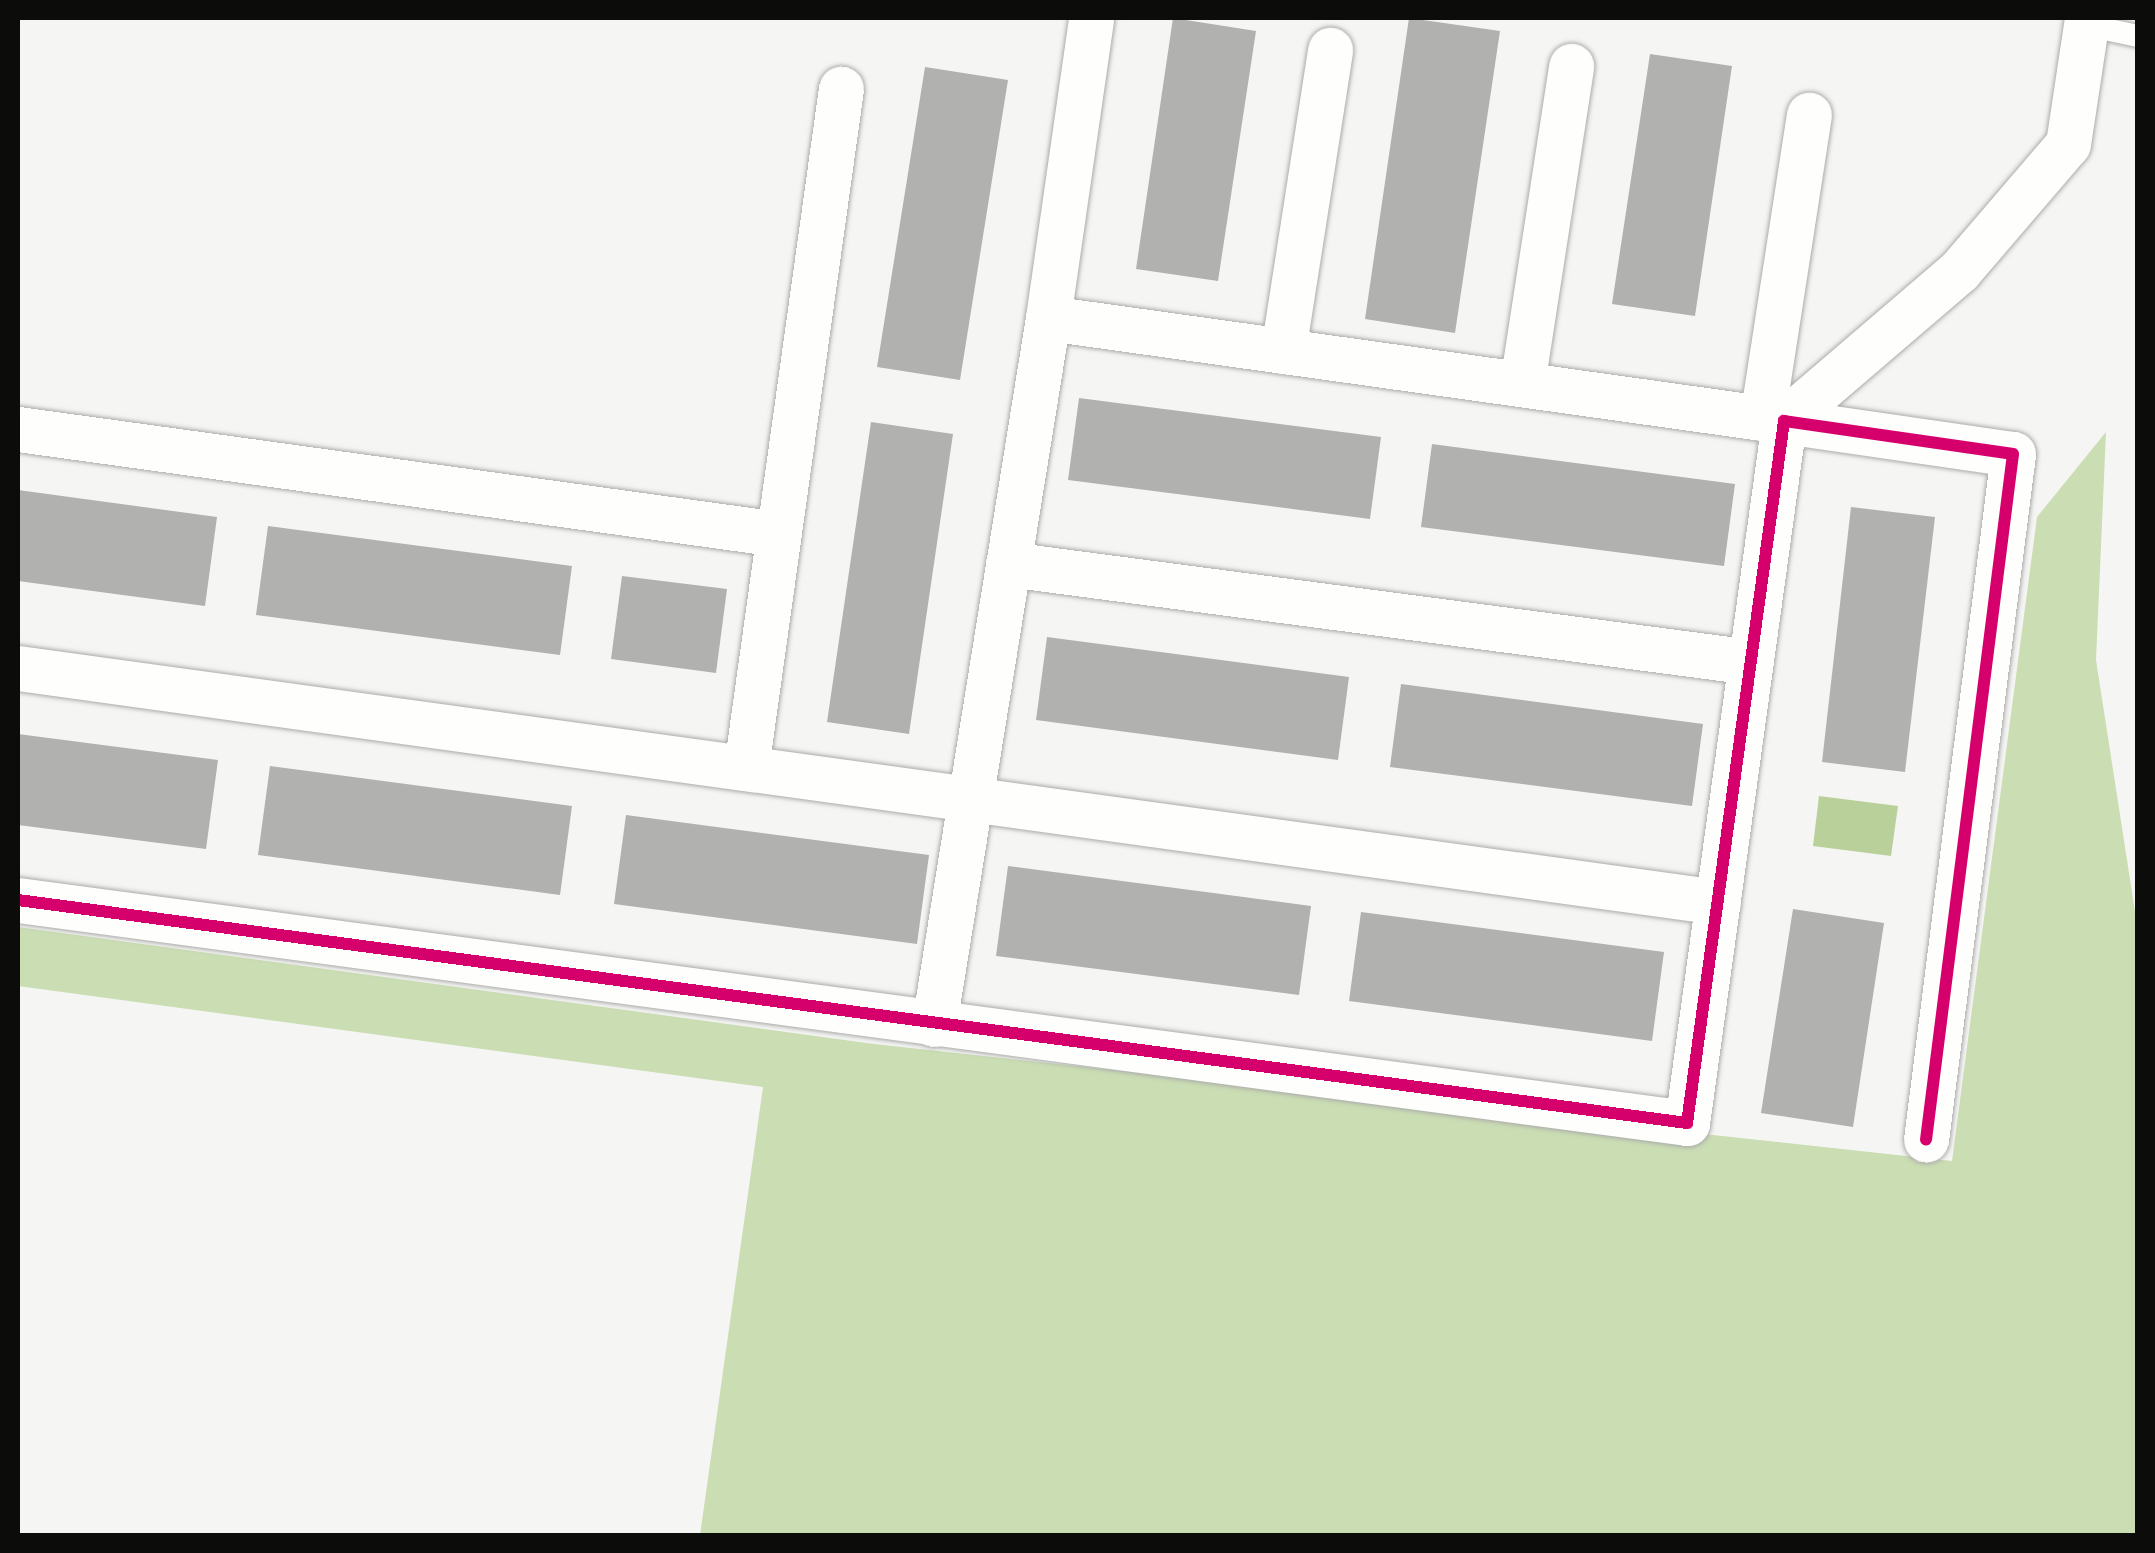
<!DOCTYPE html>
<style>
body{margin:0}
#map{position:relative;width:2155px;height:1553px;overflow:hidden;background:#f5f6f4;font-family:Lato,sans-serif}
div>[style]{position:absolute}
.forest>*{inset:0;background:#caddb3}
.water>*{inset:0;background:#b9d09b}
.building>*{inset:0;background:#b1b1b0}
.roads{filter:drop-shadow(0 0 2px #ababaa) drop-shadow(0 0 2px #ababaa)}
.lane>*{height:22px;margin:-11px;padding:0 11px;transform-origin:11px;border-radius:11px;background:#fefefd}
.street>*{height:45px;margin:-22.5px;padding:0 22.5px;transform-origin:22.5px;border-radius:22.5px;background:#fefefd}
.cycleway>*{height:12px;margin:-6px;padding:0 6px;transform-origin:6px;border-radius:6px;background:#d6006c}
span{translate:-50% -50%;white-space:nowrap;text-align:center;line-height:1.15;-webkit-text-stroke:10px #fff;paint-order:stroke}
.frame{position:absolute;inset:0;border:20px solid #0c0c0b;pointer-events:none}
</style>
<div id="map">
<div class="forest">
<div style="clip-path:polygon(2106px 432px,2096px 660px,2138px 931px,2137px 1535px,700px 1535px,763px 1087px,18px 986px,18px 927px,874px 1044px,1952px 1161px,2037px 517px)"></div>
</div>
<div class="water">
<div style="clip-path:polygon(1819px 796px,1898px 806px,1891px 856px,1813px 846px)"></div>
</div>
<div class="building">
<div style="clip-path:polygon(1173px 18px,1256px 31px,1218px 281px,1136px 269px)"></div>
<div style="clip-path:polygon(1409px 18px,1500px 31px,1455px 333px,1365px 319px)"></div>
<div style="clip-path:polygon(1650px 54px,1732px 66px,1695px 316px,1612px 304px)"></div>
<div style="clip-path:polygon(925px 67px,1008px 80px,960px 380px,877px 367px)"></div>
<div style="clip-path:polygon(1079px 398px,1381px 437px,1370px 519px,1068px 480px)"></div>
<div style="clip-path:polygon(871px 422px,953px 434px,909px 734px,827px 722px)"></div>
<div style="clip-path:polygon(1432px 444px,1735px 484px,1724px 566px,1421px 527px)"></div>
<div style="clip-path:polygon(18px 490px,217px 517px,205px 606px,18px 581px)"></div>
<div style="clip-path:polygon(1851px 507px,1935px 517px,1905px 772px,1822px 762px)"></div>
<div style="clip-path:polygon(268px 526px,572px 566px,560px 655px,256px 615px)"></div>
<div style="clip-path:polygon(622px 576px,727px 589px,716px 673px,611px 659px)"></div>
<div style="clip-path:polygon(1047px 637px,1349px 677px,1338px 760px,1036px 720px)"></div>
<div style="clip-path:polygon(1401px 684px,1703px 724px,1692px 806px,1390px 767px)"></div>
<div style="clip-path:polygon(18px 734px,218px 760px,206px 849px,18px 825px)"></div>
<div style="clip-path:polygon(270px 766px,572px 806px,560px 895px,258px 855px)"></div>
<div style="clip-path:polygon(626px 815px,929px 855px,917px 944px,614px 904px)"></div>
<div style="clip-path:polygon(1008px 866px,1311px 906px,1299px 995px,996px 956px)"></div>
<div style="clip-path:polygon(1793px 909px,1884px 923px,1853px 1127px,1761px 1113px)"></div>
<div style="clip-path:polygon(1361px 912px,1664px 952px,1652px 1041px,1349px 1001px)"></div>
</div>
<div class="roads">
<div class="lane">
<div style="left:2086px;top:25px;width:53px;rotate:11.9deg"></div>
</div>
<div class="street">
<div style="left:1048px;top:318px;width:303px;rotate:-81.8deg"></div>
<div style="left:1283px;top:351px;width:305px;rotate:-81.1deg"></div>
<div style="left:1522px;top:384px;width:322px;rotate:-81.2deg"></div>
<div style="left:1762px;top:418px;width:307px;rotate:-81.2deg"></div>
<div style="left:18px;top:429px;width:768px;rotate:7.86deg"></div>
<div style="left:1008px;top:564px;width:749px;rotate:7.51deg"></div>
<div style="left:18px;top:668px;width:1716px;rotate:7.84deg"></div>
<div style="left:746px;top:768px;width:686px;rotate:-82.04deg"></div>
<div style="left:18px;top:900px;width:1684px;rotate:7.61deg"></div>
<div style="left:1687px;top:1123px;width:709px;rotate:-82.13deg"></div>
<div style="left:1784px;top:421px;width:231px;rotate:8.2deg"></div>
<div style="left:2013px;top:454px;width:691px;rotate:97.23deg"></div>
<div style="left:934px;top:1024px;width:715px;rotate:-80.83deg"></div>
<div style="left:1048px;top:318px;width:743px;rotate:7.97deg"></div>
<div style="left:1784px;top:421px;width:230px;rotate:-40.6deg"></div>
<div style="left:1959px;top:271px;width:167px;rotate:-49.4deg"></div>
<div style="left:2068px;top:144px;width:127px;rotate:-81.4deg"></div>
</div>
</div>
<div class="cycleway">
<div style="left:18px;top:900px;width:1684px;rotate:7.61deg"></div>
<div style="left:1687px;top:1123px;width:709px;rotate:-82.13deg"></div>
<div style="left:1784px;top:421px;width:231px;rotate:8.2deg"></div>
<div style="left:2013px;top:454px;width:691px;rotate:97.23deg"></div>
</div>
<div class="frame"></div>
</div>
